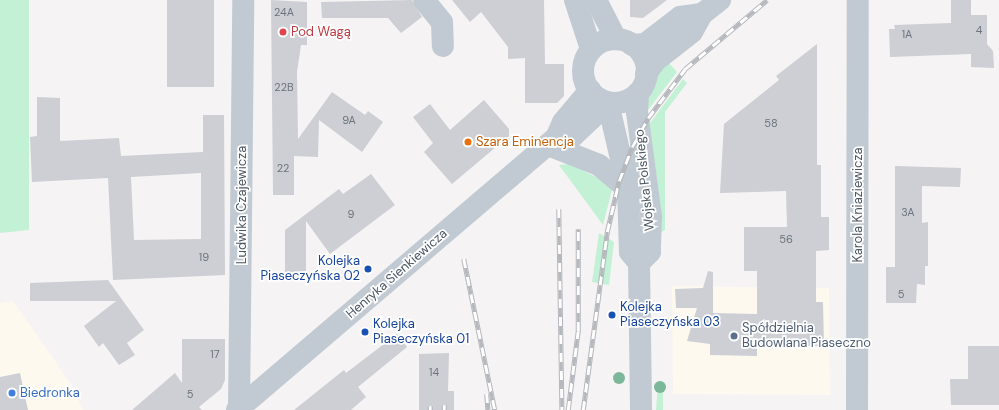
<!DOCTYPE html>
<meta charset="utf-8">
<style>
body{margin:0}
#map{position:relative;width:999px;height:410px;overflow:hidden;background:#f5f3f3;font-family:"DM Sans",sans-serif}
div>[style]{position:absolute}
.commercial>*{inset:0;background:#fdf9ef}
.green>*{inset:0;background:#c3f1d5}
.building>*{inset:0;background:#cdcfd5}
.minor>*{height:22px;margin:-11px;padding:0 11px;transform-origin:11px;border-radius:11px;background:#c1cad2}
.minor>.ring{margin:-11px;padding:0;box-sizing:content-box;background:none;border:22px solid #c1cad2;border-radius:50%}
.rail>*{height:4.5px;margin-top:-2.25px;transform-origin:0;background:repeating-linear-gradient(90deg,#fff 0 9px,#b5b8bd 0 18px);box-sizing:border-box;border-block:1px solid #b5b8bd}
.trees>*{width:12px;height:12px;margin:-6px;border-radius:50%;background:#7bb799}
.dots>*{width:11px;height:11px;translate:-50% -50%;box-sizing:border-box;border:2px solid #fff;border-radius:50%}
span{translate:-50% -50%;white-space:nowrap;text-align:center;line-height:1.15;-webkit-text-stroke:3.5px #fff;paint-order:stroke}
.number-label{font-size:11px;color:#6b747e}
.number-label span{-webkit-text-stroke-width:0}
.health-label{font-size:13px;color:#be3a42}
.left{translate:0 -50%;text-align:left}
.food-label{font-size:13px;color:#c56008}
.street-label{font-size:13px;color:#4a5661}
.transit-label{font-size:13px;color:#164399}
.right{translate:-100% -50%;text-align:right}
.service-label{font-size:13px;color:#4e5e75}
.shop-label{font-size:13px;color:#366cbe}
</style>
<div id="map">
<div class="commercial">
<div style="clip-path:polygon(672px 286px,829px 288px,830px 395px,673px 394px)"></div>
<div style="clip-path:polygon(13px 301px,71px 384px,83px 410px,0 410px,0 303px)"></div>
</div>
<div class="green">
<div style="clip-path:polygon(0 0,29px 0,29px 230px,0 233px)"></div>
<div style="clip-path:polygon(669px 63px,677px 72px,645px 114px,648px 93px,657px 74px)"></div>
<div style="clip-path:polygon(683px 79px,687px 83px,665px 112px,665px 230px,658px 234px,657px 181px,647px 127px)"></div>
<div style="clip-path:polygon(570px 164px,602px 180px,612px 190px,603px 225px,559px 165px)"></div>
<div style="clip-path:polygon(599px 233px,614px 242px,609px 285px,592px 282px)"></div>
<div style="clip-path:polygon(658px 382px,663px 383px,663px 410px,656px 410px)"></div>
</div>
<div class="building">
<div style="clip-path:polygon(167px 0,214px 0,214px 87px,167px 87px)"></div>
<div style="clip-path:polygon(271px 0,307px 2px,307px 45px,301px 45px,297px 72px,298px 139px,332px 92px,365px 115px,368px 111px,383px 122px,362px 152px,319px 120px,318px 157px,294px 156px,294px 195px,273px 195px)"></div>
<div style="clip-path:polygon(412px 0,422px 17px,401px 33px,388px 18px,322px 18px,321px 2px)"></div>
<div style="clip-path:polygon(452px 0,544px 0,545px 64px,564px 64px,564px 96px,557px 103px,525px 103px,525px 58px,508px 59px,508px 47px,481px 12px,470px 22px)"></div>
<div style="clip-path:polygon(630px 0,667px 0,643px 18px,630px 17px)"></div>
<div style="clip-path:polygon(951px 0,971px 0,971px 15px,987px 15px,987px 44px,993px 51px,994px 68px,971px 67px,971px 54px,890px 57px,889px 29px,895px 29px,894px 25px,951px 23px)"></div>
<div style="clip-path:polygon(817px 44px,817px 165px,821px 165px,821px 217px,829px 217px,829px 250px,816px 251px,816px 302px,823px 302px,824px 346px,757px 346px,757px 356px,710px 355px,710px 344px,687px 341px,697px 308px,676px 308px,675px 289px,703px 288px,708px 271px,713px 272px,713px 313px,757px 314px,757px 271px,744px 271px,744px 227px,787px 227px,786px 191px,720px 193px,724px 124px,779px 80px,776px 76px)"></div>
<div style="clip-path:polygon(evenodd,37px 97px,60px 98px,60px 141px,119px 138px,121px 156px,203px 152px,203px 115px,224px 115px,225px 275px,113px 280px,108px 178px,32px 182px,30px 137px,37px 136px,37px 97px,201px 173px,201px 239px,134px 240px,131px 177px,201px 173px)"></div>
<div style="clip-path:polygon(484px 100px,509px 129px,509px 136px,452px 184px,424px 152px,433px 143px,413px 117px,430px 104px,450px 130px)"></div>
<div style="clip-path:polygon(895px 166px,961px 168px,960px 187px,922px 186px,922px 223px,928px 222px,928px 266px,925px 266px,925px 285px,917px 284px,916px 303px,886px 303px,886px 267px,895px 267px)"></div>
<div style="clip-path:polygon(371px 174px,395px 205px,330px 254px,306px 221px,306px 272px,285px 272px,285px 230px,339px 189px,343px 194px)"></div>
<div style="clip-path:polygon(108px 280px,144px 330px,127px 343px,135px 355px,119px 365px,103px 343px,99px 347px,84px 326px,116px 301px,30px 301px,30px 283px)"></div>
<div style="clip-path:polygon(397px 334px,407px 347px,358px 387px,366px 397px,351px 410px,294px 410px,344px 370px,346px 373px)"></div>
<div style="clip-path:polygon(182px 339px,225px 339px,225px 380px,221px 389px,199px 407px,202px 410px,132px 410px,175px 373px,182px 383px)"></div>
<div style="clip-path:polygon(968px 346px,999px 346px,999px 405px,951px 405px,950px 379px,968px 379px)"></div>
<div style="clip-path:polygon(449px 353px,448px 391px,454px 391px,454px 410px,419px 410px,419px 354px)"></div>
<div style="clip-path:polygon(20px 373px,28px 410px,0 410px,0 377px)"></div>
</div>
<div class="minor">
<div style="left:424px;top:0;width:28px;rotate:51deg"></div>
<div style="left:442px;top:22px;width:24px;rotate:88deg"></div>
<div style="left:575px;top:0;width:52px;rotate:71.9deg"></div>
<div style="left:596px;top:0;width:44px;rotate:62.9deg"></div>
<div class="ring" style="left:583px;top:39px;width:42px;height:42px"></div>
<div style="left:632px;top:45px;width:13px;rotate:-4deg"></div>
<div style="left:645px;top:44px;width:44px;rotate:-37.6deg"></div>
<div style="left:680px;top:17px;width:22px;rotate:-8deg"></div>
<div style="left:646px;top:74px;width:16px;rotate:-55deg"></div>
<div style="left:655px;top:61px;width:47px;rotate:-38.1deg"></div>
<div style="left:692px;top:32px;width:21px;rotate:-61deg"></div>
<div style="left:702px;top:14px;width:23px;rotate:-38deg"></div>
<div style="left:638px;top:93px;width:19px;rotate:93deg"></div>
<div style="left:637px;top:112px;width:106px;rotate:82.4deg"></div>
<div style="left:651px;top:217px;width:35px;rotate:92deg"></div>
<div style="left:650px;top:252px;width:16px;rotate:135deg"></div>
<div style="left:608px;top:103px;width:88px;rotate:76.9deg"></div>
<div style="left:628px;top:189px;width:63px;rotate:88.2deg"></div>
<div style="left:630px;top:252px;width:14px;rotate:51deg"></div>
<div style="left:639px;top:263px;width:147px;rotate:89.2deg"></div>
<div style="left:556px;top:138px;width:17px;rotate:-7deg"></div>
<div style="left:573px;top:136px;width:48px;rotate:-43.3deg"></div>
<div style="left:548px;top:145px;width:55px;rotate:21.4deg"></div>
<div style="left:599px;top:165px;width:38px;rotate:40deg"></div>
<div style="left:237px;top:410px;width:419px;rotate:-40.5deg"></div>
<div style="left:556px;top:138px;width:17px;rotate:-66deg"></div>
<div style="left:563px;top:122px;width:42px;rotate:-49.8deg"></div>
<div style="left:239px;top:410px;width:410px;rotate:-89.4deg"></div>
<div style="left:857px;top:410px;width:410px;rotate:-89.9deg"></div>
</div>
<div class="rail">
<div style="left:559px;top:209px;width:201px;rotate:89.1deg"></div>
<div style="left:464px;top:259px;width:154px;rotate:78.4deg"></div>
<div style="left:487px;top:394px;width:16px;rotate:86deg"></div>
<div style="left:430px;top:410px;width:4px;rotate:-90deg"></div>
<div style="left:444px;top:410px;width:5px;rotate:-90deg"></div>
<div style="left:568px;top:410px;width:80px;rotate:-82.8deg"></div>
<div style="left:578px;top:331px;width:102px;rotate:-90deg"></div>
<div style="left:583px;top:410px;width:180px;rotate:-82.3deg"></div>
<div style="left:607px;top:232px;width:52px;rotate:-76.8deg"></div>
<div style="left:619px;top:181px;width:36px;rotate:-69deg"></div>
<div style="left:632px;top:147px;width:33px;rotate:-61deg"></div>
<div style="left:648px;top:118px;width:61px;rotate:-52.9deg"></div>
<div style="left:685px;top:69px;width:107px;rotate:-40.1deg"></div>
</div>
<div class="trees">
<div style="left:619px;top:378px"></div>
<div style="left:660px;top:387px"></div>
</div>
<div class="dots">
<div style="left:283px;top:32px;background:#e0444e"></div>
<div style="left:468px;top:142px;background:#e8710a"></div>
<div style="left:368px;top:269px;background:#1a4fb4"></div>
<div style="left:612px;top:315px;background:#1a4fb4"></div>
<div style="left:365px;top:332px;background:#1a4fb4"></div>
<div style="left:734px;top:336px;background:#5c6f8a"></div>
<div style="left:12px;top:393px;background:#3f7fe0"></div>
</div>
<div class="number-label">
<span style="left:284px;top:12px">24A</span>
<span style="left:979px;top:30px">4</span>
<span style="left:907px;top:34px">1A</span>
<span style="left:284px;top:87px">22B</span>
<span style="left:349px;top:120px">9A</span>
<span style="left:771px;top:123px">58</span>
<span style="left:283px;top:168px">22</span>
<span style="left:908px;top:212px">3A</span>
<span style="left:351px;top:214px">9</span>
<span style="left:786px;top:239px">56</span>
<span style="left:204px;top:257px">19</span>
<span style="left:901px;top:294px">5</span>
<span style="left:215px;top:354px">17</span>
<span style="left:434px;top:372px">14</span>
<span style="left:190px;top:394px">5</span>
</div>
<div class="health-label">
<span class="left" style="left:291px;top:32px">Pod Wagą</span>
</div>
<div class="food-label">
<span class="left" style="left:476px;top:142px">Szara Eminencja</span>
</div>
<div class="street-label">
<span style="left:645px;top:180px;rotate:-96deg">Wojska Polskiego</span>
<span style="left:242px;top:205px;rotate:-90deg">Ludwika Czajewicza</span>
<span style="left:858px;top:205px;rotate:-90deg">Karola Kniaziewicza</span>
<span style="left:397px;top:274px;rotate:-41deg">Henryka Sienkiewicza</span>
</div>
<div class="transit-label">
<span class="right" style="left:360px;top:269px">Kolejka<br>Piaseczyńska 02</span>
<span class="left" style="left:620px;top:315px">Kolejka<br>Piaseczyńska 03</span>
<span class="left" style="left:373px;top:332px">Kolejka<br>Piaseczyńska 01</span>
</div>
<div class="service-label">
<span class="left" style="left:742px;top:336px">Spółdzielnia<br>Budowlana Piaseczno</span>
</div>
<div class="shop-label">
<span class="left" style="left:20px;top:393px">Biedronka</span>
</div>
</div>
